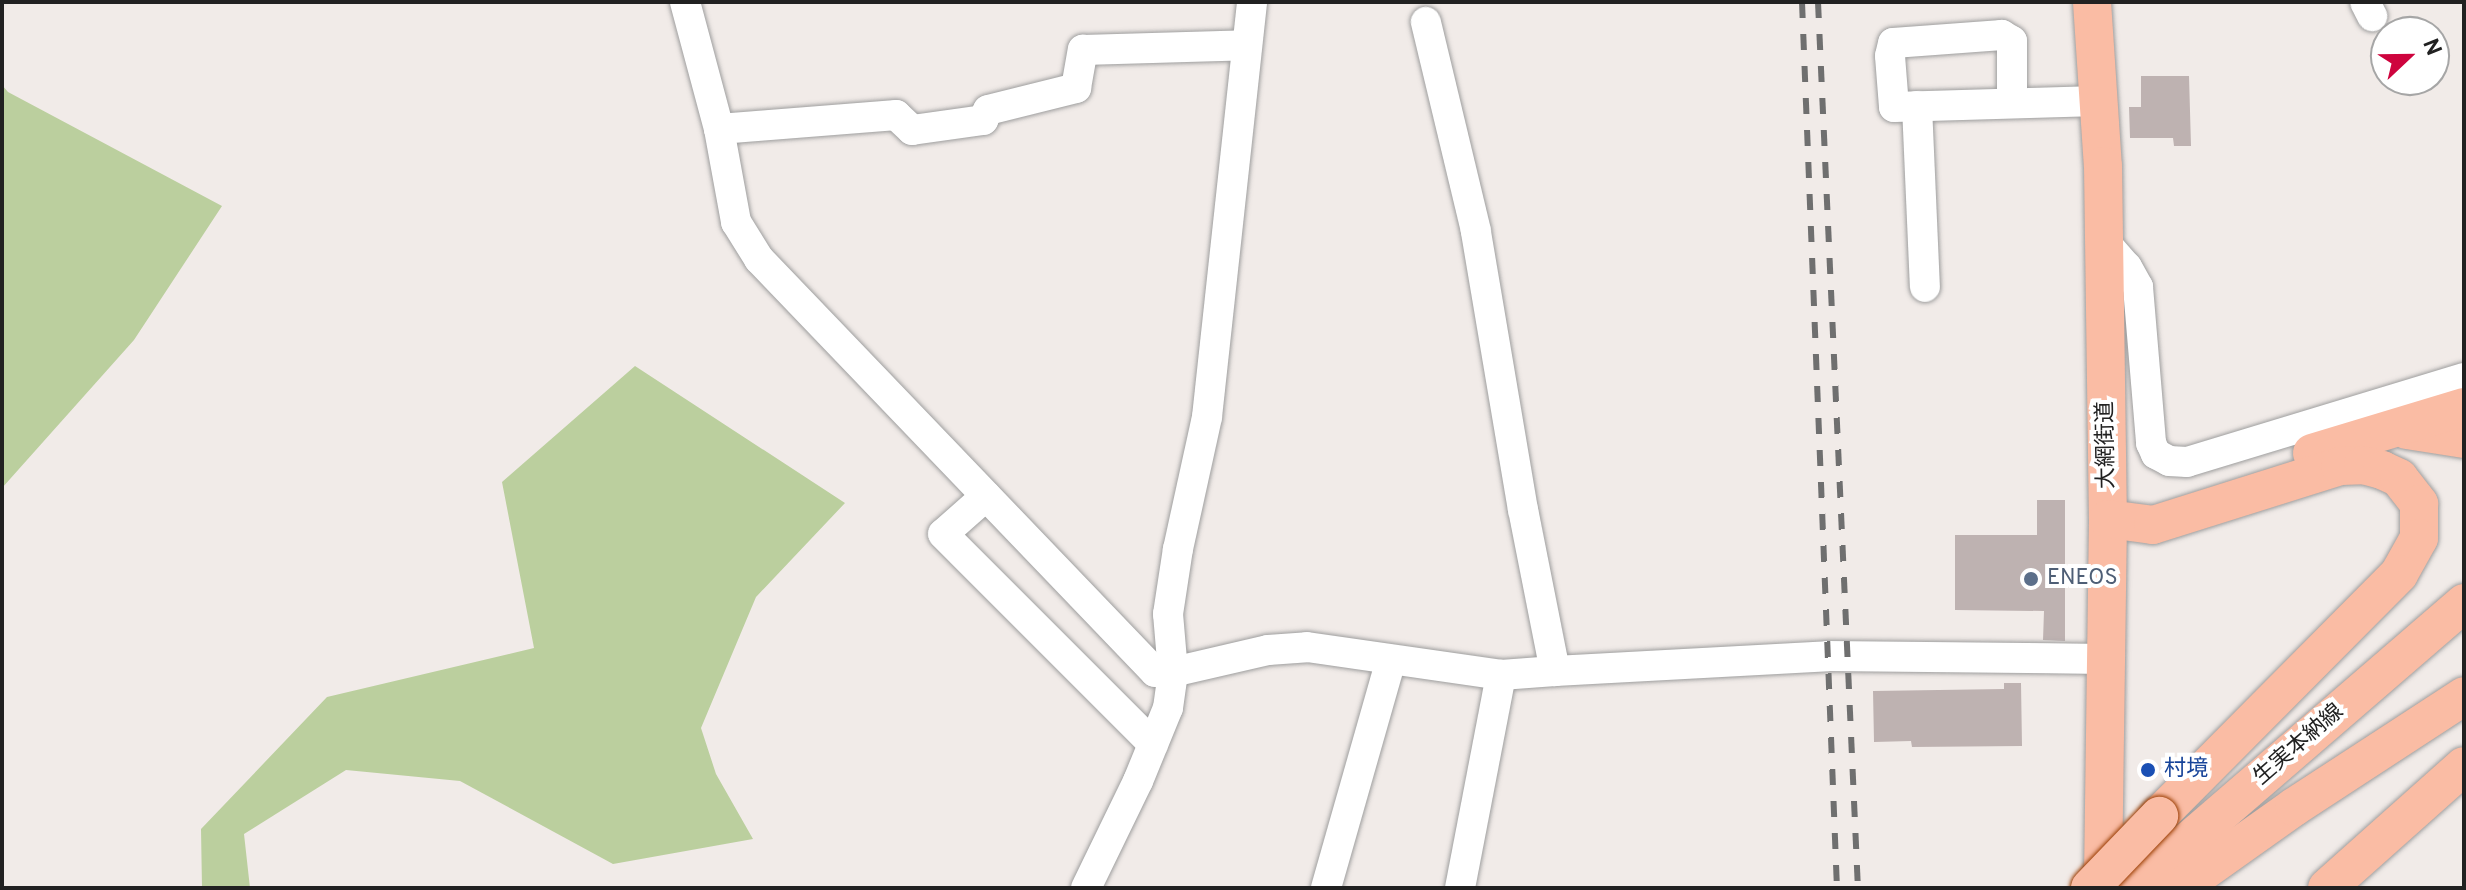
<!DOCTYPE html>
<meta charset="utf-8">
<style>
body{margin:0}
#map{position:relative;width:2466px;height:890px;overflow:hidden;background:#f1ebe8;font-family:Overpass,"Noto Sans JP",sans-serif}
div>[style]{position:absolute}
.forest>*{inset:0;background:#bbcf9e}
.building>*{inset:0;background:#beb2b1}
.roads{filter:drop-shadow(0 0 2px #9e9e9e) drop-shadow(0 0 2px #9e9e9e)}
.minor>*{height:30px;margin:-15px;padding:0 15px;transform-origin:15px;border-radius:15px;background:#fff}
.major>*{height:38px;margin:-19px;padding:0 19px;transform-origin:19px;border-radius:19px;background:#fabca4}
.rail>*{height:6px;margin-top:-3px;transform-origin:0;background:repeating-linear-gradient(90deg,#6f6f6f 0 16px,transparent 0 32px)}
.bridges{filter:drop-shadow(0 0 2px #9b3d03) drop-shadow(0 0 2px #9b3d03)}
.major-bridge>*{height:38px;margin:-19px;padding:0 19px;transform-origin:19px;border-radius:19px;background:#fabca4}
.dots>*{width:22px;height:22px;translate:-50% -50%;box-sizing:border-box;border:4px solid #fff;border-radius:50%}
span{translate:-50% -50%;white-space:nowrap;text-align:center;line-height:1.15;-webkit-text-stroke:8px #fff;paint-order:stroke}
.street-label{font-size:22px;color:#212121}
.service-label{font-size:22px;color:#4e5e75}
.left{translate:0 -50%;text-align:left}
.transit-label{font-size:22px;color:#164399}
.frame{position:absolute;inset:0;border:4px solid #212121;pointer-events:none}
.north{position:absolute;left:2370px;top:16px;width:80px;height:80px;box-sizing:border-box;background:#fff;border:2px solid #a6a6a6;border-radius:50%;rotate:68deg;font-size:22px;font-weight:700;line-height:32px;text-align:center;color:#212121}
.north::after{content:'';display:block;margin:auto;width:28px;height:36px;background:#ce043e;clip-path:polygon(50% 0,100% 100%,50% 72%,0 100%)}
</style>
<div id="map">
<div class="forest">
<div style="clip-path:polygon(2px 85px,8px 92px,222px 206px,134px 340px,2px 488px)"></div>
<div style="clip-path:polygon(635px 366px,845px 503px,756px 597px,701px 728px,716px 774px,753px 839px,613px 864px,460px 781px,346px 770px,244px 834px,250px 888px,202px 888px,201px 829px,327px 697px,534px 648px,502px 482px)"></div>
</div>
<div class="building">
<div style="clip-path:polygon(2141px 76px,2189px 76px,2191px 146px,2174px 146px,2173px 138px,2130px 138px,2129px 107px,2141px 107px)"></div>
<div style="clip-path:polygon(2037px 500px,2065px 500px,2065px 641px,2043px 640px,2044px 611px,1955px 610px,1955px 535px,2037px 535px)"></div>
<div style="clip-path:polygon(2004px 683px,2021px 683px,2022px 746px,1912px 747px,1911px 741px,1874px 742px,1873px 691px,2004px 689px)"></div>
</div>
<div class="roads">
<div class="minor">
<div style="left:685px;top:2px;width:131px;rotate:75deg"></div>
<div style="left:719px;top:129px;width:95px;rotate:79.6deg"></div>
<div style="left:736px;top:222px;width:44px;rotate:58.1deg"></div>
<div style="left:759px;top:259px;width:572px;rotate:46.2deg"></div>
<div style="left:1155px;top:672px;width:18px"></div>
<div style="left:1173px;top:672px;width:98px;rotate:-13deg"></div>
<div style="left:1268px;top:650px;width:39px;rotate:-4deg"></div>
<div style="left:1307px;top:647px;width:196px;rotate:8.2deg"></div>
<div style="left:1501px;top:675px;width:54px;rotate:-4.2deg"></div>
<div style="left:1555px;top:671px;width:164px;rotate:-101.2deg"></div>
<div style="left:1523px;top:510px;width:283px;rotate:-99.6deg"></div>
<div style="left:1476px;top:231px;width:215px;rotate:-103.5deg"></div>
<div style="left:2365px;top:2px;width:16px;rotate:63deg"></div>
<div style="left:2012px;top:102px;width:61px;rotate:-90deg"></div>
<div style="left:2012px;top:41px;width:12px;rotate:-149deg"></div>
<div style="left:2002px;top:35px;width:109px;rotate:175.8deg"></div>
<div style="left:1893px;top:43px;width:13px;rotate:103deg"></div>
<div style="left:1890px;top:56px;width:51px;rotate:85.5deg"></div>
<div style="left:1894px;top:107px;width:204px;rotate:-1.7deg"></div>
<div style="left:1917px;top:106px;width:181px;rotate:87.5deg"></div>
<div style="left:719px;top:129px;width:178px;rotate:-4.5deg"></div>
<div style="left:896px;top:115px;width:22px;rotate:43deg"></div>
<div style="left:912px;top:130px;width:72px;rotate:-8deg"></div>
<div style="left:983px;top:120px;width:11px;rotate:-63deg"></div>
<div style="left:988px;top:110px;width:91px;rotate:-14deg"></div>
<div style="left:1076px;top:88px;width:39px;rotate:-80deg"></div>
<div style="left:1083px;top:50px;width:164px;rotate:-1.7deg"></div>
<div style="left:2104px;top:241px;width:35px;rotate:49deg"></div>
<div style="left:2127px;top:267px;width:23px;rotate:61deg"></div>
<div style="left:2138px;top:287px;width:157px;rotate:85.2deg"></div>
<div style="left:2151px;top:443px;width:12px;rotate:66deg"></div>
<div style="left:2156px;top:454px;width:15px;rotate:28deg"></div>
<div style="left:2169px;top:461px;width:18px;rotate:3deg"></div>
<div style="left:2187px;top:462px;width:289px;rotate:-16.9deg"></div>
<div style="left:986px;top:496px;width:57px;rotate:138.5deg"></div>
<div style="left:943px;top:534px;width:297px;rotate:45deg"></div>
<div style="left:1555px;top:671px;width:273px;rotate:-3.1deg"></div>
<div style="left:1828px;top:656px;width:278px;rotate:0.6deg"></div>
<div style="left:1086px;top:888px;width:119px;rotate:-64.1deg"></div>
<div style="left:1138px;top:781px;width:79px;rotate:-67.7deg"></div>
<div style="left:1168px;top:708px;width:36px;rotate:-82deg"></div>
<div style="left:1173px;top:672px;width:58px;rotate:-94.9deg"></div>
<div style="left:1168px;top:614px;width:66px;rotate:-81.3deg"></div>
<div style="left:1178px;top:549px;width:135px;rotate:-77.6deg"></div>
<div style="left:1207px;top:417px;width:417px;rotate:-83.8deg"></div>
<div style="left:1326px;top:888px;width:237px;rotate:-74.1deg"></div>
<div style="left:1460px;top:888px;width:217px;rotate:-79.1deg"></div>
</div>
<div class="major">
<div style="left:2092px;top:2px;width:164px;rotate:86.2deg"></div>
<div style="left:2103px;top:166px;width:353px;rotate:89.2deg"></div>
<div style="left:2108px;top:519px;width:369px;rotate:90.8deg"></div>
<div style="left:2407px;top:430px;width:58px;rotate:9deg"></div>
<div style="left:2312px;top:453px;width:159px;rotate:-16.8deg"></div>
<div style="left:2108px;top:519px;width:45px;rotate:7.6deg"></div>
<div style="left:2153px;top:525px;width:196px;rotate:-17.5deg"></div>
<div style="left:2340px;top:466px;width:23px;rotate:-2deg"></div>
<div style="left:2363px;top:465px;width:20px;rotate:15deg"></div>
<div style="left:2382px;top:470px;width:19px;rotate:25deg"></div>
<div style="left:2399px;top:478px;width:33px;rotate:52deg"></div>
<div style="left:2419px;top:504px;width:34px;rotate:90deg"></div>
<div style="left:2419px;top:538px;width:41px;rotate:119.1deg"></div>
<div style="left:2399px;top:574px;width:341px;rotate:134.8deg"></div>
<div style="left:2134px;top:888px;width:436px;rotate:-40.8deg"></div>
<div style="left:2180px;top:888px;width:140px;rotate:-35.4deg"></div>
<div style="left:2294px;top:807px;width:203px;rotate:-33.1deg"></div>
<div style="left:2327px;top:888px;width:183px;rotate:-41.7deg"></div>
</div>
</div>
<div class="rail">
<div style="left:1802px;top:2px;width:887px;rotate:87.74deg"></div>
<div style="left:1818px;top:2px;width:887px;rotate:87.42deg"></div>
</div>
<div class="bridges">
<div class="major-bridge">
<div style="left:2090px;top:888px;width:100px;rotate:-46.2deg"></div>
</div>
</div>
<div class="dots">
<div style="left:2031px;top:579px;background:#5c6f8a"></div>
<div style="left:2148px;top:770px;background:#1a4fb4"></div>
</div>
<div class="street-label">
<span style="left:2107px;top:445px;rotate:-91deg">大網街道</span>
<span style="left:2299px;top:745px;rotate:-41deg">生実本納線</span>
</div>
<div class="service-label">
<span class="left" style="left:2047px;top:579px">ENEOS</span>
</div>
<div class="transit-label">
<span class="left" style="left:2164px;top:770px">村境</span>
</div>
<div class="frame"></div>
<div class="north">N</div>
</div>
